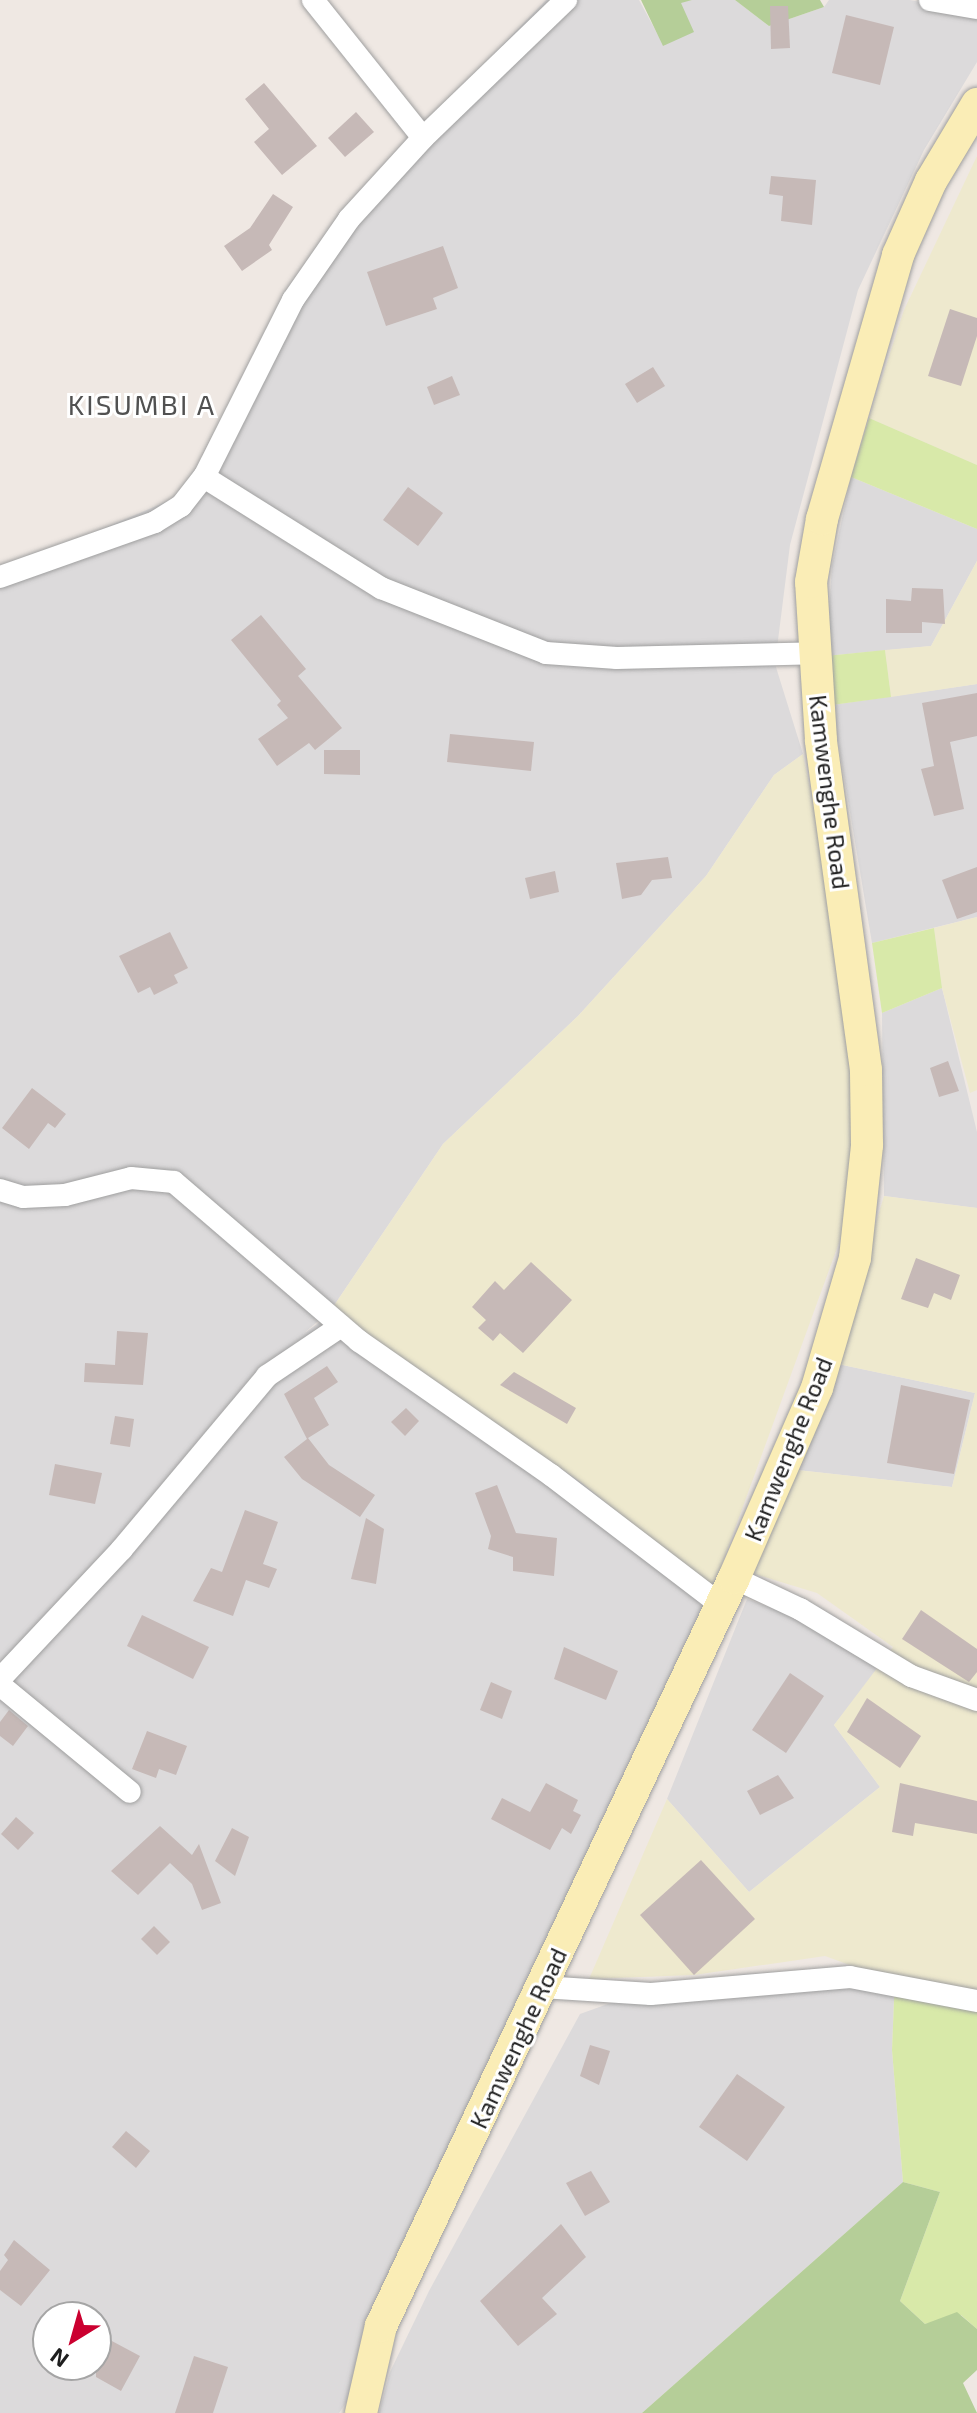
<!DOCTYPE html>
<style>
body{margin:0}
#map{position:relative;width:977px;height:2413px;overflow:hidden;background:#efe8e3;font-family:"Exo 2",sans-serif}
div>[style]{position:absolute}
.residential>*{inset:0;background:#dcdadb}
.farmland>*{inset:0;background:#eee9ce}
.grass>*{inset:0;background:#d8e9a9}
.forest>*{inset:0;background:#b5ce98}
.building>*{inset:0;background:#c6b9b7}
.roads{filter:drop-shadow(0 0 2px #9f9f9f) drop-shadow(0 0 2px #9f9f9f)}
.minor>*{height:22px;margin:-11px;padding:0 11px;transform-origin:11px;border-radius:11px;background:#fff}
.secondary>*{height:32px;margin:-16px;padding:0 16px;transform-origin:16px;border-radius:16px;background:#faedb6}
span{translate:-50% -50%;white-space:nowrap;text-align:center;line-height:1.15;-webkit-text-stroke:6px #fff;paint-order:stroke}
.street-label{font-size:24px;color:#1e1e1e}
.quarter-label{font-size:28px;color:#515151;letter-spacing:2px}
.north{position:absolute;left:32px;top:2301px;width:80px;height:80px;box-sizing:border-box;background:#fff;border:2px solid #a5a5a5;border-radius:50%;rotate:217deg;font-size:22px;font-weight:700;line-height:32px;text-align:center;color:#1e1e1e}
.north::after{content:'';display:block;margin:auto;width:28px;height:36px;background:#cb0030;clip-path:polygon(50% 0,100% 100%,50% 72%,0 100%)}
</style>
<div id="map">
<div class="residential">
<div style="clip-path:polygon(evenodd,546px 0,639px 0,664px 46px,681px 2px,692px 0,735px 0,769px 26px,824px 7px,829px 0,910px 0,977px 13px,977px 62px,924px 150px,858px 290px,790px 545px,775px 664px,803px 754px,774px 775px,706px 876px,578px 1016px,443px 1144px,331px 1310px,303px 1334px,330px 1315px,456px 1393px,568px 1471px,655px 1543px,706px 1608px,383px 2348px,339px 2413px,0 2413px,0 572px,194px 490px,194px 475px,339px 214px,546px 0,48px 2317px,96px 2317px,96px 2365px,48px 2365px,48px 2317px)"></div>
<div style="clip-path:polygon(851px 477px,977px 529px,977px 561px,931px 646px,826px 656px,832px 566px)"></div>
<div style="clip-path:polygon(977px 684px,977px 917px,872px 943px,832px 705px)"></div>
<div style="clip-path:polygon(942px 988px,977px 1132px,977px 1208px,884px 1196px,882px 1013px)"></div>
<div style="clip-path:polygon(833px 1363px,975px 1393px,952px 1487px,788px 1469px)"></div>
<div style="clip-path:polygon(747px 1599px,812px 1623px,879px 1670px,834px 1725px,880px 1787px,749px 1892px,667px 1799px)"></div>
<div style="clip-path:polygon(849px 1968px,895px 1976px,892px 2050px,903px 2182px,642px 2413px,379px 2413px,390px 2372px,429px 2291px,580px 2014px,655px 1987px,745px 1974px)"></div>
</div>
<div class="farmland">
<div style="clip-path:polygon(977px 156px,977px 465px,869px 418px,904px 310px)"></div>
<div style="clip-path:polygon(977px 561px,977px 684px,891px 697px,885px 650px,931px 646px)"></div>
<div style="clip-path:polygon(803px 754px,838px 928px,866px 1112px,848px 1218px,706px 1608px,655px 1543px,582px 1483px,331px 1310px,443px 1144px,578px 1016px,706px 876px,774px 775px)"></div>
<div style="clip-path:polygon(977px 917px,977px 1090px,970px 1093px,942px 988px,934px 928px)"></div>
<div style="clip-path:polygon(884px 1196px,977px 1208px,977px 1992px,869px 1972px,825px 1956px,694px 1975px,589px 1979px,667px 1799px,749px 1892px,880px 1787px,834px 1725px,893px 1647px,817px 1593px,751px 1573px,788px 1469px,952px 1487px,975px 1393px,833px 1363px)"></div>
</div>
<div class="grass">
<div style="clip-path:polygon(869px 418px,977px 465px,977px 529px,851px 477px)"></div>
<div style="clip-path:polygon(885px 650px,891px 697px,832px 705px,826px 656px)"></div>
<div style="clip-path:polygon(934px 928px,942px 988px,882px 1013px,872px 943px)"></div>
<div style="clip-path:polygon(895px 1976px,977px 1992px,977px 2329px,961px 2315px,925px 2324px,900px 2301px,940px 2192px,903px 2182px,892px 2050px)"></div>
</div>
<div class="forest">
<div style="clip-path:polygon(641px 0,692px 0,681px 3px,694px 32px,663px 46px)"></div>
<div style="clip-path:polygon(735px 0,820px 0,824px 7px,769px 26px)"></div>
<div style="clip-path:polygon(903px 2182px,940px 2192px,900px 2301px,925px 2324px,957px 2312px,977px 2329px,977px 2370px,963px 2383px,977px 2413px,642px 2413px)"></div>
</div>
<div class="building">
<div style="clip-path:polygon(770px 6px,788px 6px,790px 48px,771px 49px)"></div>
<div style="clip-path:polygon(846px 15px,894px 27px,880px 85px,832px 73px)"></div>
<div style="clip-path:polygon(264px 83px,317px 146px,282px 175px,254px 142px,269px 129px,245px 99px)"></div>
<div style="clip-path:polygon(356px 112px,374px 132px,345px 157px,328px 138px)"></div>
<div style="clip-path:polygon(771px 176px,816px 180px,812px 225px,781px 221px,783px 196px,769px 194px)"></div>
<div style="clip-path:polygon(273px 194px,293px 207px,269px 245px,272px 250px,242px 271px,224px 246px,250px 228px)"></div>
<div style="clip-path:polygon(443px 246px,458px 288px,433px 298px,437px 309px,386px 326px,367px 272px)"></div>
<div style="clip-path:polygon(950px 309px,977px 318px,977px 336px,961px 386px,928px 376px)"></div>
<div style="clip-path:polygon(653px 367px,665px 386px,637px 403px,625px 384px)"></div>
<div style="clip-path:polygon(452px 376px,460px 395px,434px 405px,427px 387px)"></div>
<div style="clip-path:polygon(408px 487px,443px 513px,418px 546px,383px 520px)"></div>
<div style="clip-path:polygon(912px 588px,943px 589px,945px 624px,922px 622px,922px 633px,886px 633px,886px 599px,911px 601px)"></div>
<div style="clip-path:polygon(261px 615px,306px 669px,298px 676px,342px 728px,315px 750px,309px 743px,277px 766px,258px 739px,288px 718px,277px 705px,281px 701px,231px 640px)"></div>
<div style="clip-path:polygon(977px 693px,977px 736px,950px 742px,964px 809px,934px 816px,921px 769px,934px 766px,922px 703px)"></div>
<div style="clip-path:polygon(450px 734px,534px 742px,531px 771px,447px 762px)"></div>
<div style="clip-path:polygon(324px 750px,360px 750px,360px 775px,324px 774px)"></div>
<div style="clip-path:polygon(668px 857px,672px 878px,652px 880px,641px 895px,622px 899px,616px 863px)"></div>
<div style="clip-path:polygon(977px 867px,977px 912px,957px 919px,942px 880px)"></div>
<div style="clip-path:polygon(555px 871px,559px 892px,530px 899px,525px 878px)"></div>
<div style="clip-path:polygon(170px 932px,188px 968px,174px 975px,178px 983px,154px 995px,150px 987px,138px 993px,119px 956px)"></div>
<div style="clip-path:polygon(948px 1061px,959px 1091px,939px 1097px,930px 1068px)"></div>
<div style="clip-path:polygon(32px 1088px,66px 1114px,55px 1128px,48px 1123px,29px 1149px,2px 1128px)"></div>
<div style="clip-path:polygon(916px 1258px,960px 1275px,951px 1300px,934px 1293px,928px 1308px,901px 1299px)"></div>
<div style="clip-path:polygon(531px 1262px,572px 1300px,523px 1353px,500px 1333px,493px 1341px,478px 1328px,486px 1320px,472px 1307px,495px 1281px,504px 1290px)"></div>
<div style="clip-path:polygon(117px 1331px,148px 1333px,143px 1385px,84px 1382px,85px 1363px,115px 1365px)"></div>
<div style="clip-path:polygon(327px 1366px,338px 1382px,314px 1398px,329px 1425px,308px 1438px,329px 1465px,375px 1495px,360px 1517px,302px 1479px,284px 1457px,307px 1439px,284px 1394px)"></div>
<div style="clip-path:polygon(514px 1372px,576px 1408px,567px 1424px,500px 1385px)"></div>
<div style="clip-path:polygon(901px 1385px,970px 1400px,954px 1474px,887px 1463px)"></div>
<div style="clip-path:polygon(406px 1408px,419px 1421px,405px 1436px,391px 1422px)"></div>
<div style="clip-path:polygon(115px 1416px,134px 1419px,130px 1447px,110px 1444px)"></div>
<div style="clip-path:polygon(55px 1464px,102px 1473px,95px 1504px,49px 1495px)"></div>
<div style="clip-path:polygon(497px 1485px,516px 1533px,557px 1538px,554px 1576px,513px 1571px,513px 1557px,488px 1549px,491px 1536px,475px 1493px)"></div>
<div style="clip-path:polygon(245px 1510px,278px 1522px,263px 1564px,277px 1569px,269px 1588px,246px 1580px,233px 1616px,193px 1601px,211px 1568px,222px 1572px)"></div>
<div style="clip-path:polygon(366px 1518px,384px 1529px,376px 1584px,351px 1579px)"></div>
<div style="clip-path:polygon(921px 1610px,977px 1649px,977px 1672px,969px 1682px,902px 1639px)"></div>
<div style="clip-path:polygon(142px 1615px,209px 1647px,193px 1679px,127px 1646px)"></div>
<div style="clip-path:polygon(564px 1647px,618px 1671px,606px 1700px,554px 1679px)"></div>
<div style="clip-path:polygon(790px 1673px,824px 1696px,786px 1753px,752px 1730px)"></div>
<div style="clip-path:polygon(491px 1682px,512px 1691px,502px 1719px,480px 1710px)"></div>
<div style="clip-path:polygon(867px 1698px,921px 1736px,900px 1768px,847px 1732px)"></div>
<div style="clip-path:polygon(9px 1710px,28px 1726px,13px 1746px,0 1736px,0 1722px)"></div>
<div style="clip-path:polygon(147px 1731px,187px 1746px,176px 1775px,159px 1769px,156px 1778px,132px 1769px)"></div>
<div style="clip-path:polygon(778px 1775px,794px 1798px,760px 1815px,747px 1791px)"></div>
<div style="clip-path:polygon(546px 1783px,578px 1800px,573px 1811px,581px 1815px,571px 1834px,562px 1828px,550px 1850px,491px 1819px,502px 1798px,530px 1812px)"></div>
<div style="clip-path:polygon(900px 1783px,977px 1801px,977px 1834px,915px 1823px,913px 1836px,892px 1832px)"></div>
<div style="clip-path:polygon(16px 1817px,34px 1833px,18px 1850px,1px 1834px)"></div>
<div style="clip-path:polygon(160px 1826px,192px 1855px,199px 1844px,221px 1903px,202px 1910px,192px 1884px,170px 1863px,138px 1895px,111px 1871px)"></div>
<div style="clip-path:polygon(232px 1828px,249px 1837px,235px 1876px,215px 1861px)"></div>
<div style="clip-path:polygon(701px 1860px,755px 1919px,694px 1975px,640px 1915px)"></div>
<div style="clip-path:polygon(154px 1926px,170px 1942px,157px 1955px,141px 1939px)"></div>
<div style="clip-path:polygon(590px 2045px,610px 2051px,599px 2085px,580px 2076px)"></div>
<div style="clip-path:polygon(737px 2074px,785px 2107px,747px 2161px,699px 2127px)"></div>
<div style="clip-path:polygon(126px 2131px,150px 2151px,136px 2168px,112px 2147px)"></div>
<div style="clip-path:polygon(591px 2171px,610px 2202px,585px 2216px,566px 2183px)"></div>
<div style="clip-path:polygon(561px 2224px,586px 2257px,542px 2298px,557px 2314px,518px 2346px,480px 2301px)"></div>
<div style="clip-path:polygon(14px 2240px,50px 2270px,21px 2306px,0 2290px,0 2271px,8px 2260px,4px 2255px)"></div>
<div style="clip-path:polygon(110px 2340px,140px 2356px,121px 2391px,96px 2377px,96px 2346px,104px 2351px)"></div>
<div style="clip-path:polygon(194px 2356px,228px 2367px,213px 2413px,175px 2413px)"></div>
</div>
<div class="roads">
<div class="minor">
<div style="left:313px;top:0;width:176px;rotate:51.4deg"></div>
<div style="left:930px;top:0;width:48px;rotate:9.7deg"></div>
<div style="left:204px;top:477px;width:209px;rotate:32.1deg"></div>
<div style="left:381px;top:588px;width:177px;rotate:21.5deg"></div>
<div style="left:546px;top:653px;width:71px;rotate:4deg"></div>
<div style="left:617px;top:658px;width:198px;rotate:-1.4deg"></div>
<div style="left:0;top:577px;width:164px;rotate:-19.5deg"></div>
<div style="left:155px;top:522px;width:31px;rotate:-32deg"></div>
<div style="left:181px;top:506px;width:37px;rotate:-52deg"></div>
<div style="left:204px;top:477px;width:198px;rotate:-63.3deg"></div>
<div style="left:293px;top:300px;width:98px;rotate:-55.3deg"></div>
<div style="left:349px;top:219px;width:110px;rotate:-47.6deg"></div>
<div style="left:423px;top:138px;width:199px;rotate:-44deg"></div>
<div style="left:0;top:1190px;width:24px;rotate:17deg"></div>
<div style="left:23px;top:1197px;width:42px;rotate:-2.7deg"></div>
<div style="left:65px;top:1195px;width:68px;rotate:-14.4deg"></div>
<div style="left:131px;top:1178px;width:43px;rotate:5.3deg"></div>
<div style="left:174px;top:1182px;width:244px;rotate:40.7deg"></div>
<div style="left:359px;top:1341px;width:234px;rotate:34.9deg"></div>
<div style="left:551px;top:1475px;width:214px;rotate:37.4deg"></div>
<div style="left:734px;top:1578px;width:73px;rotate:25.2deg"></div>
<div style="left:800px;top:1609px;width:130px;rotate:31.1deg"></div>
<div style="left:911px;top:1676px;width:70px;rotate:20deg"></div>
<div style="left:0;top:1679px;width:178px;rotate:-46.8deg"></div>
<div style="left:122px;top:1549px;width:226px;rotate:-50deg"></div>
<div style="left:267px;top:1376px;width:89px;rotate:-34deg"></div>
<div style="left:0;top:1685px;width:168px;rotate:39.5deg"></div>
<div style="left:542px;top:1987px;width:109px;rotate:3.7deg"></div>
<div style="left:651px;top:1994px;width:200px;rotate:-4.9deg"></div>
<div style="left:850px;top:1977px;width:129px;rotate:10.7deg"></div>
</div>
<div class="secondary">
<div style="left:361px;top:2413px;width:89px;rotate:-77.1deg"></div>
<div style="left:381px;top:2326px;width:827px;rotate:-64.74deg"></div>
<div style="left:734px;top:1578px;width:207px;rotate:-66.4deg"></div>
<div style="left:817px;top:1388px;width:135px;rotate:-73.7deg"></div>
<div style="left:855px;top:1258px;width:114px;rotate:-83.9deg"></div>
<div style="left:867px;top:1145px;width:75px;rotate:-90.8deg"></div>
<div style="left:866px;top:1070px;width:333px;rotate:-97.8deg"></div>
<div style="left:821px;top:740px;width:158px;rotate:-93.6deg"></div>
<div style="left:811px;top:582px;width:64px;rotate:-80.1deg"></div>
<div style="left:822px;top:519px;width:275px;rotate:-73.9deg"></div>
<div style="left:898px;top:255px;width:81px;rotate:-66deg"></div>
<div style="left:931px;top:181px;width:90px;rotate:-59.1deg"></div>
</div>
</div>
<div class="street-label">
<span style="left:830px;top:792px;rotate:83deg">Kamwenghe Road</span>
<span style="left:788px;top:1449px;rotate:-68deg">Kamwenghe Road</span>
<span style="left:518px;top:2038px;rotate:-65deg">Kamwenghe Road</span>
</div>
<div class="quarter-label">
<span style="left:142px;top:404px">KISUMBI A</span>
</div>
<div class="north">N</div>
</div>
